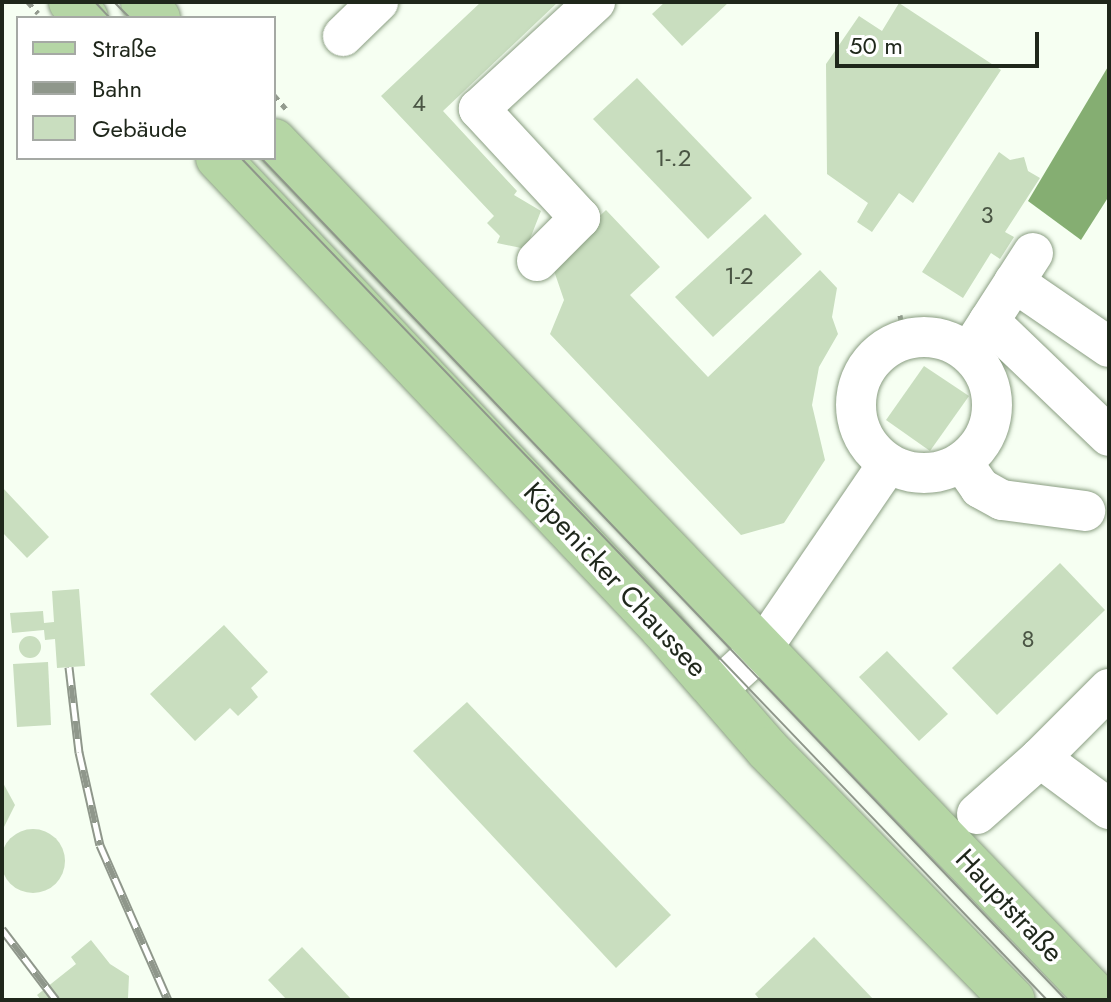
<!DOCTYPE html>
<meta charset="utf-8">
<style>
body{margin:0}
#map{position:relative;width:1111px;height:1002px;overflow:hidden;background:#f6fff2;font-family:Jost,sans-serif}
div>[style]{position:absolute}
.water>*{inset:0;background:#85ae72}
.building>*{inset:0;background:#c9debf}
.round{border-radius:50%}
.path>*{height:5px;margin-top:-2.5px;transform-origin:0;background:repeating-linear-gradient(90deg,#939b8f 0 6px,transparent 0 12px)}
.roads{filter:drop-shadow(0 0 2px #8b9f83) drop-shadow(0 0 2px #8b9f83)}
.minor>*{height:40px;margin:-20px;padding:0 20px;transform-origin:20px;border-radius:20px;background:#fff}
.minor>.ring{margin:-20px;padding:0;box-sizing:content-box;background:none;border:40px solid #fff;border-radius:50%}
.major>*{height:44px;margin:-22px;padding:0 22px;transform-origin:22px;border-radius:22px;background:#b5d6a5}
.tram>*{height:2px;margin:-1px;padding:0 1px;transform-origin:1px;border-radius:1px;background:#8f978b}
.rail>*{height:9px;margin-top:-4.5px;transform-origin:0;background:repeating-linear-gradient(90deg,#fff 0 18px,#8f978b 0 36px);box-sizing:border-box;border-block:2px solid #8f978b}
span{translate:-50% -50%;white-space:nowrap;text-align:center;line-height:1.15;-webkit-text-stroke:7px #fff;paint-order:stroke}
.number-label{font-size:24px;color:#4a5544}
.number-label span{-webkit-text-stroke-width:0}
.street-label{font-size:28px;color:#1f271b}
.frame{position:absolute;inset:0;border:4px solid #1f271b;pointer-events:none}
.legend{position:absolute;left:16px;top:16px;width:260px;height:144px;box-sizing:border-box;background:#fff;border:2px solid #a5a9a4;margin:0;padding:10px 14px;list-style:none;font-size:24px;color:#1f271b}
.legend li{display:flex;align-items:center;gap:16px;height:40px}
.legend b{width:40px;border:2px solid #a5a9a4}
.scale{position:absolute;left:835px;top:32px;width:204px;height:36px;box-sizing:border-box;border:4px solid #1f271b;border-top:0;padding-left:10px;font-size:24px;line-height:28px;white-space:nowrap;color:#1f271b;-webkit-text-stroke:6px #fff;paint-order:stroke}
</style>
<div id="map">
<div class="water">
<div style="clip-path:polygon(1109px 65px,1109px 196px,1081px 240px,1028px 201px)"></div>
</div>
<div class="building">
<div style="clip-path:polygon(481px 2px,558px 2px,443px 111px,517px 191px,514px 195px,541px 211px,526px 249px,497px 243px,500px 236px,487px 223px,494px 216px,381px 96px)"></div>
<div style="clip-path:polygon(665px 2px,729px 2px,682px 46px,652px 14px)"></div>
<div style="clip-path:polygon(899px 3px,1001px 70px,913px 203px,899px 193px,872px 232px,857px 222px,868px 203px,827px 174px,826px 64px,859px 16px,882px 31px)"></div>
<div style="clip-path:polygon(637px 78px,752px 198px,708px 239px,593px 119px)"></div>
<div style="clip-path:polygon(999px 152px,1010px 160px,1024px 157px,1028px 171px,1040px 178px,1005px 232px,1014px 237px,1000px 259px,991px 253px,963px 298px,922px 272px)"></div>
<div style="clip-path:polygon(606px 210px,660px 267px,630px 295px,708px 377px,820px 270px,837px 288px,832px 317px,838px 334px,819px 367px,812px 405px,825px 460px,784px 523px,741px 535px,550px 334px,564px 300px,551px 262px)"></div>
<div style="clip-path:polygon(765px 214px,802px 254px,713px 337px,675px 297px)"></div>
<div style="clip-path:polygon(924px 366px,969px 396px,930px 451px,886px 420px)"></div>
<div style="clip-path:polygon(2px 487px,49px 537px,27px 558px,2px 532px)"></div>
<div style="clip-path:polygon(1060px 563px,1105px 610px,997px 715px,952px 668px)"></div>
<div style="clip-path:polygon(79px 589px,85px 666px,57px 668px,55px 639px,45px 640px,44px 630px,12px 633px,10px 613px,43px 611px,44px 623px,54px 622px,52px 591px)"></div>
<div style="clip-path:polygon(224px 625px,268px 672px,251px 688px,258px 697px,238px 716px,230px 708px,195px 741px,150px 694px)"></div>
<div class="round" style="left:19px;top:636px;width:22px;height:22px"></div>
<div style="clip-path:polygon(887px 651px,948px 714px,919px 741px,859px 677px)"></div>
<div style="clip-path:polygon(48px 662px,51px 725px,17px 727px,13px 664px)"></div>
<div style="clip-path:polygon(467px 702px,671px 915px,616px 968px,413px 751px)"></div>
<div style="clip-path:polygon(2px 781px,15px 805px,2px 831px)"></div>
<div class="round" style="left:1px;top:829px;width:64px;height:64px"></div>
<div style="clip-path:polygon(814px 937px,874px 1000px,760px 1000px,755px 994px)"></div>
<div style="clip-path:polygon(91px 940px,110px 964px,129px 976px,128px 998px,41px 1000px,37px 995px,76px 964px,71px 957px)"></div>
<div style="clip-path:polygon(302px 947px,352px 1000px,287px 1000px,268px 980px)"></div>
</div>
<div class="path">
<div style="left:28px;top:2px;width:15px;rotate:48deg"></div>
<div style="left:274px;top:95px;width:18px;rotate:49deg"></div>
<div style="left:900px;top:315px;width:25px;rotate:79deg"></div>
</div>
<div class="roads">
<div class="minor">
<div style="left:343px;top:36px;width:49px;rotate:-44.2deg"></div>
<div style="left:537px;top:261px;width:61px;rotate:-45deg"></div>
<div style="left:580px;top:218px;width:149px;rotate:-132.8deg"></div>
<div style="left:479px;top:109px;width:158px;rotate:-42.7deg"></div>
<div style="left:1014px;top:282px;width:115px;rotate:34.4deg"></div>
<div style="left:989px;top:321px;width:166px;rotate:43.8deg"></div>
<div class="ring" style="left:856px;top:337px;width:96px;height:96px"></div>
<div style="left:975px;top:343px;width:107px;rotate:-57.2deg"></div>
<div style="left:962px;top:462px;width:32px;rotate:55deg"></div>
<div style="left:980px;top:488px;width:25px;rotate:29deg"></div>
<div style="left:1002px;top:500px;width:84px;rotate:7.5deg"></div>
<div style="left:716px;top:690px;width:64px;rotate:-42.5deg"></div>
<div style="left:763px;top:647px;width:222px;rotate:-55.7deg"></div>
<div style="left:1040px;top:758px;width:98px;rotate:-45deg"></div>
<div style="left:977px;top:814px;width:84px;rotate:-41.6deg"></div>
<div style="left:1040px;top:758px;width:86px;rotate:36.5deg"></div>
</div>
<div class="major">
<div style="left:71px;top:2px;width:22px;rotate:47deg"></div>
<div style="left:143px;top:2px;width:22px;rotate:47deg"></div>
<div style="left:274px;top:141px;width:1192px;rotate:46.12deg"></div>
<div style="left:218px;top:158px;width:647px;rotate:46.63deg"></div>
<div style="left:662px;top:628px;width:160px;rotate:49deg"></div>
<div style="left:767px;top:749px;width:351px;rotate:45.6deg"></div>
</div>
</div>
<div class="tram">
<div style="left:95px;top:2px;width:22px;rotate:47deg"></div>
<div style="left:114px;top:2px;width:23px;rotate:45deg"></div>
<div style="left:241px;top:158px;width:1166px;rotate:46.25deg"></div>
<div style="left:261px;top:158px;width:1165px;rotate:46.29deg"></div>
</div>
<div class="rail">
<div style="left:69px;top:667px;width:86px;rotate:83.3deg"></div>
<div style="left:79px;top:752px;width:95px;rotate:77.3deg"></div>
<div style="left:100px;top:845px;width:169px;rotate:66.3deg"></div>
<div style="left:2px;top:929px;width:89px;rotate:52.7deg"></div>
</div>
<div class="number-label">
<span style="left:419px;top:103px">4</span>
<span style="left:673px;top:158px">1-.2</span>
<span style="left:987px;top:215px">3</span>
<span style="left:739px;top:276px">1-2</span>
<span style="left:1028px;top:639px">8</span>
</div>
<div class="street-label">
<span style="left:615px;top:580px;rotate:47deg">Köpenicker Chaussee</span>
<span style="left:1009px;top:906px;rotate:47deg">Hauptstraße</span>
</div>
<div class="frame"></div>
<ul class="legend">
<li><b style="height:10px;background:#b5d6a5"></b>Straße</li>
<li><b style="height:10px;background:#8f978b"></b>Bahn</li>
<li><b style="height:22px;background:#c9debf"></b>Gebäude</li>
</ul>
<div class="scale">50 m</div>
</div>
